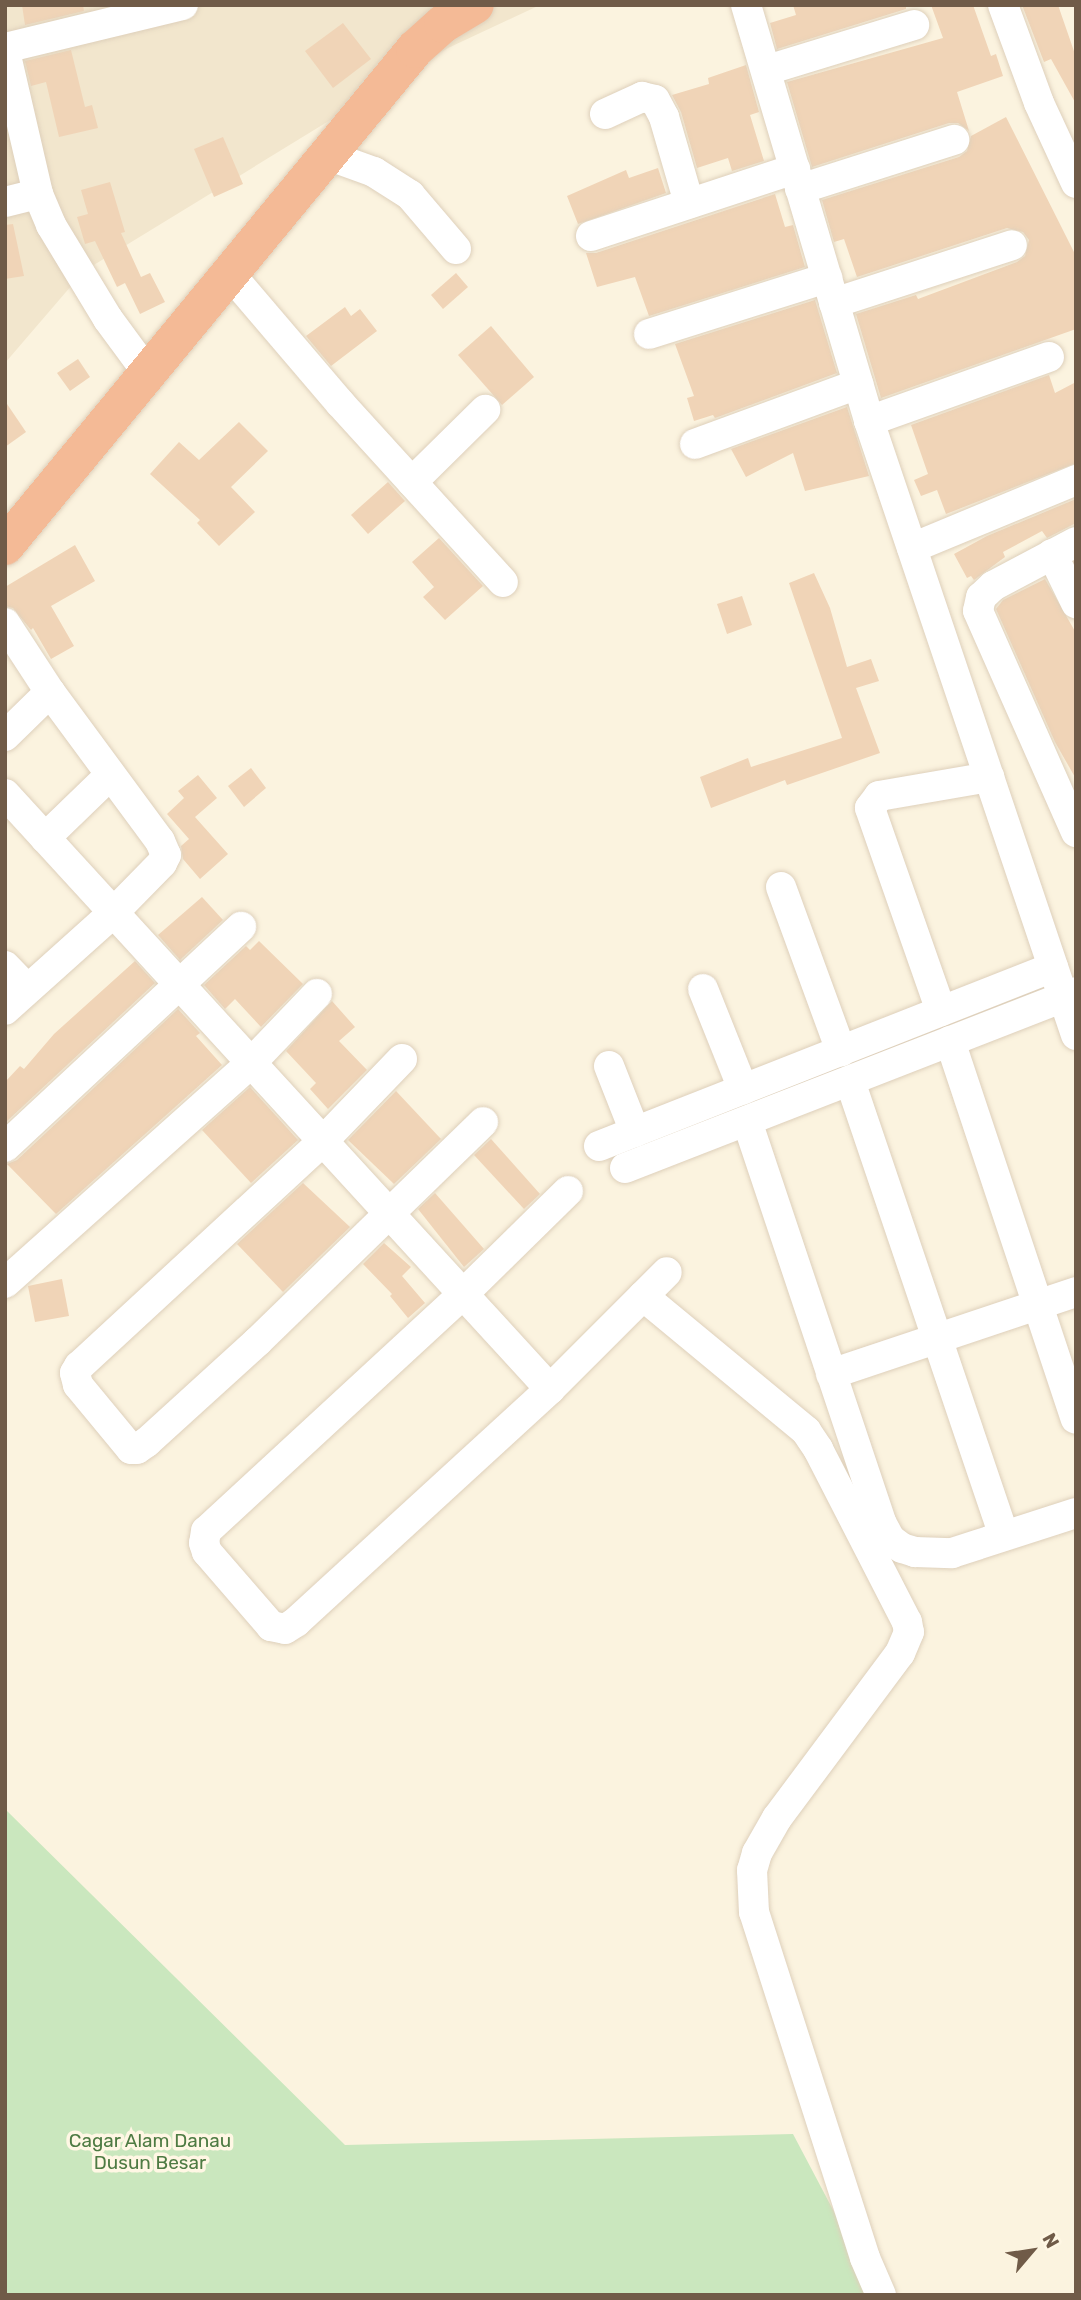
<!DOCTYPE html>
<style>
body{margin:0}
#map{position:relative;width:1081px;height:2300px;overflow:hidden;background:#fbf3df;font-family:Rubik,sans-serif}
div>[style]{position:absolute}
.residential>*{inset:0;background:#f2e6cd}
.green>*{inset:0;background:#cae7be}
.building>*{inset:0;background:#f0d4b7}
.roads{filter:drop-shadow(0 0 2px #ded0bb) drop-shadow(0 0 2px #ded0bb)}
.minor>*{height:30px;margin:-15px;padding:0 15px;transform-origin:15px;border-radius:15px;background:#fff}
.highway>*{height:38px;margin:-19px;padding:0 19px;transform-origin:19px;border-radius:19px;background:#f4ba96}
span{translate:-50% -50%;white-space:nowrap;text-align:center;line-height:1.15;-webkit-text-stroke:7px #fff7e4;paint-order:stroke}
.park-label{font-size:19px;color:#4e7b43}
.frame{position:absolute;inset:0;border:7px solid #705b48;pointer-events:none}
.north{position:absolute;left:997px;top:2216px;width:70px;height:70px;-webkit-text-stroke:5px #fff7e4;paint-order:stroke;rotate:61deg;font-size:19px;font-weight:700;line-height:28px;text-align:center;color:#705b48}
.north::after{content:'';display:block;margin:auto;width:24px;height:32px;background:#705b48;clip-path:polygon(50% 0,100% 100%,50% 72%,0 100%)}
</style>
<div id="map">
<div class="residential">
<div style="clip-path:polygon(5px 5px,540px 5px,448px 48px,84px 271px,5px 363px)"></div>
</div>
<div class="green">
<div style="clip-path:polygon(5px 1809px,345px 2145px,793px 2134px,878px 2295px,5px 2295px)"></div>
</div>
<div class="building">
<div style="clip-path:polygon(22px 5px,83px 5px,84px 11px,25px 25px)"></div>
<div style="clip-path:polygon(793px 5px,906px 5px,906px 9px,777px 49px,770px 23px,796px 15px)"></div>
<div style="clip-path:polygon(931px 5px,973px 5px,991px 56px,996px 54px,1003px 76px,957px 92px,969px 131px,958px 123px,949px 123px,812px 167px,787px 82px,943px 38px)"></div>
<div style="clip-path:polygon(1022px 5px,1058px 5px,1076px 57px,1076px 104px,1051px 59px,1044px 62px)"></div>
<div style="clip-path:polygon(343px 23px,371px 59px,333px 88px,305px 51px)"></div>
<div style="clip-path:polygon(71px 50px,85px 107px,92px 105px,98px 128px,59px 137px,46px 82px,31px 86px,25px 61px)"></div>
<div style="clip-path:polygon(746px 65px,759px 112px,750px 115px,764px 161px,732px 171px,728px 158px,697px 168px,681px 112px,672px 95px,709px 84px,708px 78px)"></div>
<div style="clip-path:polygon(1006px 117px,1076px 256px,1076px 329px,881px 398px,856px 314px,916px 295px,918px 299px,1017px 262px,1025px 256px,1029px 240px,1023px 232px,1007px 228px,857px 277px,844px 239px,834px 242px,822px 200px,959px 157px,967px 151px,971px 136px)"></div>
<div style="clip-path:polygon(223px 137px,243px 184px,214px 197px,194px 149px)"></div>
<div style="clip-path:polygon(658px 168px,666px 193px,578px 224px,567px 196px,626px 170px,629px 178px)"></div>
<div style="clip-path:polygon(110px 182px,125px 232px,121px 233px,141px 277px,150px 273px,165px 302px,140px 314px,125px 283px,117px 287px,95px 241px,85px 244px,77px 217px,88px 214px,81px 190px)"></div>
<div style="clip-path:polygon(775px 194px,785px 227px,793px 225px,805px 267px,649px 316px,635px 277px,597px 287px,586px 253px,596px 253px)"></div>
<div style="clip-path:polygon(13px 224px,24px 276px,5px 279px,5px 225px)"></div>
<div style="clip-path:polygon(456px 273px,468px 287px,443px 309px,431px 295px)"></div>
<div style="clip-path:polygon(815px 300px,837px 373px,715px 418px,713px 415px,694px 421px,687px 398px,694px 396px,675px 344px)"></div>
<div style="clip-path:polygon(345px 307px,351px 316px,360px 309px,377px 331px,331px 366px,306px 336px)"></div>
<div style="clip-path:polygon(491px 326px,534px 377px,502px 405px,458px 355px)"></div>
<div style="clip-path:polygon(78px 359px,90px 377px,70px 391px,57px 373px)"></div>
<div style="clip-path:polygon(1049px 375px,1055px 393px,1076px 382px,1076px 463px,946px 514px,937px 490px,921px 496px,914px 480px,928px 474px,911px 425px)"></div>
<div style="clip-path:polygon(5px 401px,26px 432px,5px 447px)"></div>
<div style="clip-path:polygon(847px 407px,869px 476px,805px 491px,793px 453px,746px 477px,731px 449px)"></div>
<div style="clip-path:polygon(239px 422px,268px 451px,231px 487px,255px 512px,219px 546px,197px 523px,200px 520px,150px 474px,179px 442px,199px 460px)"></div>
<div style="clip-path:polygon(388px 482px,405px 501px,368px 534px,351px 515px)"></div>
<div style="clip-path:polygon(1076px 499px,1076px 523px,1047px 538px,1042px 531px,1003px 552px,1005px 557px,974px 580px,971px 576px,967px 578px,954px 554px,987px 536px)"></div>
<div style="clip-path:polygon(439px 538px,483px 586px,445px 620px,423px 597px,434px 587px,412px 562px)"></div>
<div style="clip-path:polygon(75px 545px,95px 581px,51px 606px,74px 646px,51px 659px,33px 628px,31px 630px,13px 608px,5px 606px,5px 587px)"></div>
<div style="clip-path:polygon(814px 573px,830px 608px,847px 667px,871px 659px,879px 681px,856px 688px,880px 753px,787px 785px,785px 780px,711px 808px,700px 777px,748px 758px,751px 767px,842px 738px,789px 583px)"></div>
<div style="clip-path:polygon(1045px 579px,1076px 633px,1076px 779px,1055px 742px,996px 609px,1003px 600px)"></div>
<div style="clip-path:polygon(742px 596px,752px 625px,727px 634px,717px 604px)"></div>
<div style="clip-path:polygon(251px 768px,266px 788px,244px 807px,228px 786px)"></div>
<div style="clip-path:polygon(198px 775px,217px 798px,195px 817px,228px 854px,200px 879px,183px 859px,181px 846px,189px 839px,167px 814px,184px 798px,178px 791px)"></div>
<div style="clip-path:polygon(202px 897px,223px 920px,180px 960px,158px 935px)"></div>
<div style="clip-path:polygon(259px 941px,303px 984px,261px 1027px,235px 999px,225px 1009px,204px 985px,246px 946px,250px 950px)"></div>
<div style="clip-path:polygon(135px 961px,155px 983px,5px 1123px,5px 1082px,20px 1066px,24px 1069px,54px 1034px)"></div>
<div style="clip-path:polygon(332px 1001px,355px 1027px,339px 1041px,367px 1070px,328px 1109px,310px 1089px,316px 1083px,286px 1051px)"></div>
<div style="clip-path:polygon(178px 1009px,200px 1033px,196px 1036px,222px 1065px,56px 1214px,7px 1164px,17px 1160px)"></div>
<div style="clip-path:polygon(250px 1087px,298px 1140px,251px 1183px,202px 1130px)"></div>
<div style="clip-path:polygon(396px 1091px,441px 1139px,394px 1184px,348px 1140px)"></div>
<div style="clip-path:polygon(491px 1139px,540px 1194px,524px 1209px,474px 1155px)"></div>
<div style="clip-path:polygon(303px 1183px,350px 1227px,283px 1292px,237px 1244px)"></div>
<div style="clip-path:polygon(435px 1193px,484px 1249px,464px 1267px,418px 1209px)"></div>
<div style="clip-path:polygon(384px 1243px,411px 1267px,402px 1276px,425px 1303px,408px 1318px,390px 1296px,392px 1294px,363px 1264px)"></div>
<div style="clip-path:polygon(62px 1279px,69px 1316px,35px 1322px,28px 1286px)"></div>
</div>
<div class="roads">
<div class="minor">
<div style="left:746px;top:5px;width:434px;rotate:73.5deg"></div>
<div style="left:869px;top:421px;width:648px;rotate:71.37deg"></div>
<div style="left:1003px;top:5px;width:104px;rotate:69.8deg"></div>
<div style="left:1039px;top:103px;width:88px;rotate:65.2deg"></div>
<div style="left:5px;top:48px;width:183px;rotate:-13.6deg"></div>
<div style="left:5px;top:51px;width:147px;rotate:77deg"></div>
<div style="left:38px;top:194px;width:34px;rotate:67deg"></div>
<div style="left:51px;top:225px;width:110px;rotate:58.8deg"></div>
<div style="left:108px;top:319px;width:66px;rotate:53.7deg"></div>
<div style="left:767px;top:70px;width:154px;rotate:-17deg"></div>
<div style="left:605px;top:114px;width:41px;rotate:-24.7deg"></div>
<div style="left:642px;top:97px;width:13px;rotate:13deg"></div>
<div style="left:655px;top:100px;width:19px;rotate:62deg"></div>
<div style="left:664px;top:117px;width:90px;rotate:73.8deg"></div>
<div style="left:327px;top:155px;width:50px;rotate:19.9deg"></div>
<div style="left:374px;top:172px;width:43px;rotate:32.6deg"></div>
<div style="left:410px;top:195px;width:71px;rotate:49.6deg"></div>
<div style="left:800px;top:189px;width:162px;rotate:-17.7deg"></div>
<div style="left:5px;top:202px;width:34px;rotate:-14deg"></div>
<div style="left:591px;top:236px;width:215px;rotate:-18.2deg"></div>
<div style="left:229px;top:273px;width:171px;rotate:49.5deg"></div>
<div style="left:340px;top:403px;width:242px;rotate:47.7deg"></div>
<div style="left:834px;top:303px;width:187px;rotate:-18deg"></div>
<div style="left:649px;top:334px;width:187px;rotate:-17.5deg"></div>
<div style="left:869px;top:421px;width:191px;rotate:-19.6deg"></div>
<div style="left:695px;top:444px;width:174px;rotate:-20.2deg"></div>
<div style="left:412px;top:482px;width:103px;rotate:-44.6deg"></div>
<div style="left:1076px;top:542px;width:94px;rotate:152.1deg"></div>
<div style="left:993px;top:586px;width:16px;rotate:137deg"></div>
<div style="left:981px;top:597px;width:14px;rotate:102deg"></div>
<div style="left:978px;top:611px;width:242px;rotate:66.1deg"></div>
<div style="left:912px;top:548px;width:178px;rotate:-22.5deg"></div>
<div style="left:1052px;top:554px;width:55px;rotate:63.9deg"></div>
<div style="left:5px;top:623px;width:82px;rotate:56.9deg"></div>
<div style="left:50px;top:692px;width:185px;rotate:53.6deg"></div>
<div style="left:160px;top:841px;width:15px;rotate:67deg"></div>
<div style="left:166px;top:855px;width:9px;rotate:117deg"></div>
<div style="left:162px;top:863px;width:70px;rotate:134.4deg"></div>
<div style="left:113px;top:913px;width:145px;rotate:138.1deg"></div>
<div style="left:5px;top:736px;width:63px;rotate:-44.4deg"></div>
<div style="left:5px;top:794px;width:807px;rotate:47.51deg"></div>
<div style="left:45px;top:838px;width:91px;rotate:-44.1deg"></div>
<div style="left:781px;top:887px;width:175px;rotate:69.9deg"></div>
<div style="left:5px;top:966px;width:32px;rotate:46deg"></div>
<div style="left:703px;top:989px;width:108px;rotate:68.2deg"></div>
<div style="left:941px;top:1011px;width:215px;rotate:-109.3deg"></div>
<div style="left:870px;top:808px;width:15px;rotate:-53deg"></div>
<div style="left:879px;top:796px;width:112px;rotate:-9.8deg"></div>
<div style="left:950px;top:1041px;width:398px;rotate:71.6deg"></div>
<div style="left:402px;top:1059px;width:114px;rotate:133.9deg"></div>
<div style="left:323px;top:1141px;width:332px;rotate:137.3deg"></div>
<div style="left:79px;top:1366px;width:8px;rotate:120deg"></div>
<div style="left:75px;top:1373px;width:12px;rotate:76deg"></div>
<div style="left:78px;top:1385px;width:83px;rotate:50.4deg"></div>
<div style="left:131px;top:1449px;width:6px"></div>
<div style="left:137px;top:1449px;width:12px;rotate:-35deg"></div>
<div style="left:147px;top:1442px;width:150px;rotate:-42.3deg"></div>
<div style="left:258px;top:1341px;width:314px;rotate:-44.2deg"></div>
<div style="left:609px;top:1066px;width:71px;rotate:68.5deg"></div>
<div style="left:850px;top:1081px;width:480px;rotate:71.3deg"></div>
<div style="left:747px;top:1121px;width:423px;rotate:71.5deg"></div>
<div style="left:881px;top:1522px;width:19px;rotate:62deg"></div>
<div style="left:890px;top:1539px;width:15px;rotate:37deg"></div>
<div style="left:902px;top:1548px;width:14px;rotate:17deg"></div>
<div style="left:915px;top:1552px;width:37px;rotate:2deg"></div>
<div style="left:952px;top:1553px;width:130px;rotate:-17.9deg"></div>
<div style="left:599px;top:1146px;width:488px;rotate:-21.5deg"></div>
<div style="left:5px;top:1147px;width:323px;rotate:-43deg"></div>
<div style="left:625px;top:1168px;width:484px;rotate:-21.3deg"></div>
<div style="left:568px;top:1191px;width:148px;rotate:135.5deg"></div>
<div style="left:462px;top:1295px;width:348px;rotate:137.3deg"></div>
<div style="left:206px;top:1531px;width:12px;rotate:99deg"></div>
<div style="left:204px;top:1543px;width:9px;rotate:72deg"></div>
<div style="left:207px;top:1552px;width:98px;rotate:49.1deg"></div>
<div style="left:271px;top:1626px;width:14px;rotate:12deg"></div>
<div style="left:285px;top:1629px;width:13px;rotate:-32deg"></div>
<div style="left:296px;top:1622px;width:345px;rotate:-42.5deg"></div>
<div style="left:550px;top:1389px;width:165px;rotate:-45deg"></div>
<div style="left:5px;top:1283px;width:329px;rotate:-41.8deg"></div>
<div style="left:250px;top:1064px;width:97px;rotate:-46.3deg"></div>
<div style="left:643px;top:1296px;width:212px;rotate:39.6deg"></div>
<div style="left:806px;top:1431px;width:22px;rotate:56deg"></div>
<div style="left:818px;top:1449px;width:195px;rotate:62.8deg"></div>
<div style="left:907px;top:1622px;width:10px;rotate:79deg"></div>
<div style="left:909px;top:1632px;width:23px;rotate:113deg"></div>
<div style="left:900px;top:1653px;width:206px;rotate:126.7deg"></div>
<div style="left:777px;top:1818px;width:40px;rotate:119.7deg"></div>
<div style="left:757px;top:1853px;width:18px;rotate:106deg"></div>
<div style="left:752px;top:1870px;width:42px;rotate:87.3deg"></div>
<div style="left:754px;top:1912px;width:363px;rotate:72.2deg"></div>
<div style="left:865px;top:2258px;width:40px;rotate:66.6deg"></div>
<div style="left:831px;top:1374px;width:258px;rotate:-18.5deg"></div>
</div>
<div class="highway">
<div style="left:5px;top:546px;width:644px;rotate:-50.48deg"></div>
<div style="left:415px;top:49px;width:38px;rotate:-42deg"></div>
<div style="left:443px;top:24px;width:37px;rotate:-31deg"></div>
</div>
</div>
<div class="park-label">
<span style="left:150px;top:2152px">Cagar Alam Danau<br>Dusun Besar</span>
</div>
<div class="frame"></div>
<div class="north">N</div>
</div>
